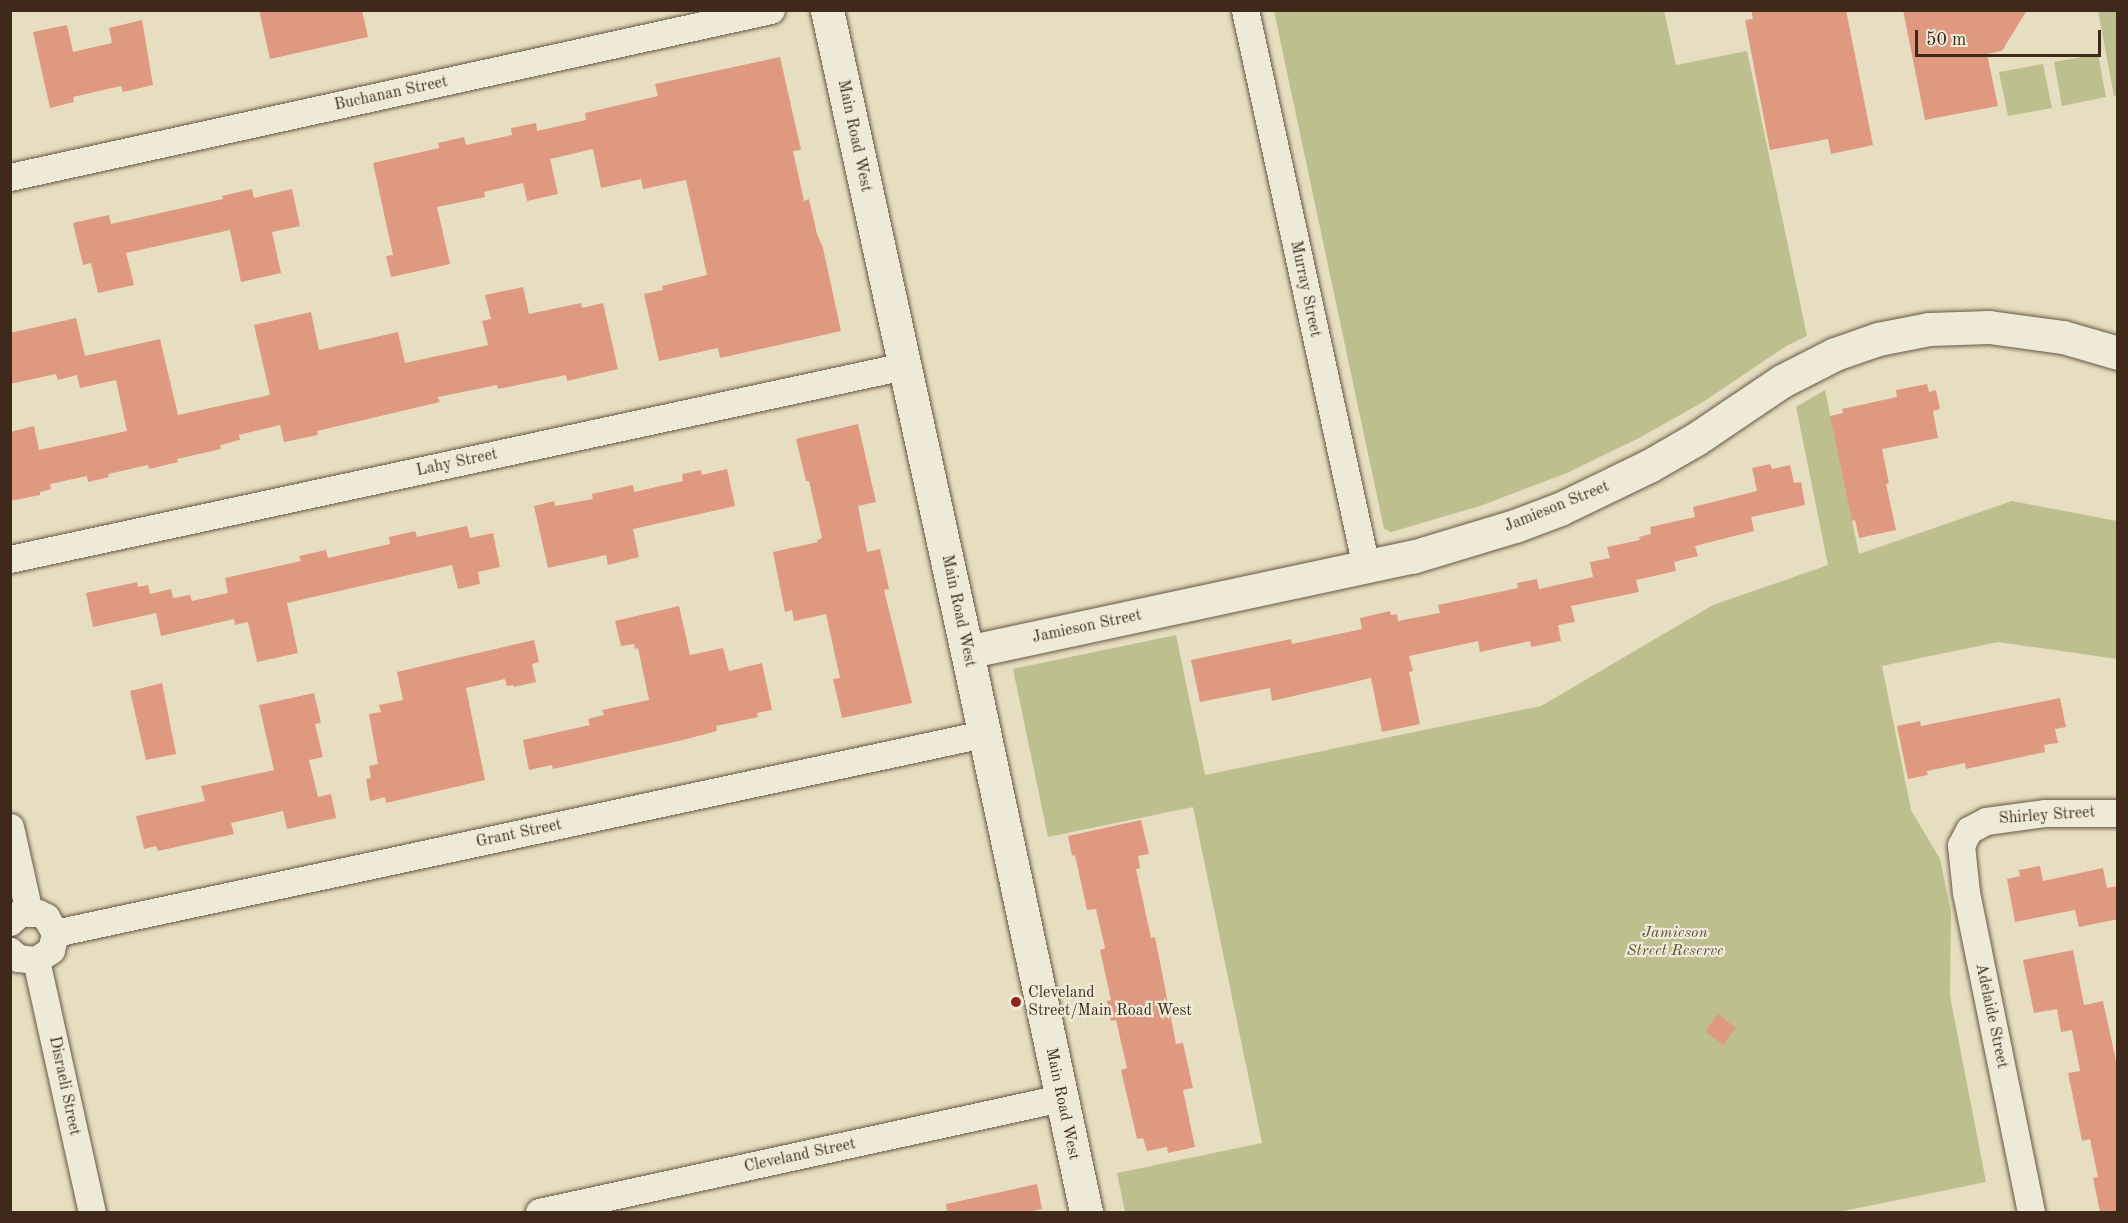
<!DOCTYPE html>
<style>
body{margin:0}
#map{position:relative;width:2128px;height:1223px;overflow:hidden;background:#e7dec1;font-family:"Old Standard TT",serif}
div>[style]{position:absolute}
.green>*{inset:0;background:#bdbf8e}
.building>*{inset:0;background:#de9980}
.roads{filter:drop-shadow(0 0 2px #695644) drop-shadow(0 0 2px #695644)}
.minor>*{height:27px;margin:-13.5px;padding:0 13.5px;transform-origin:13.5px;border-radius:13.5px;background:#efead7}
.tertiary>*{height:33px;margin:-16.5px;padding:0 16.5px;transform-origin:16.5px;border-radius:16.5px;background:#efead7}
.secondary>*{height:33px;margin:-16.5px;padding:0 16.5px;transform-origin:16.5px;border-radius:16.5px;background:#efead7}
.dots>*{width:16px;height:16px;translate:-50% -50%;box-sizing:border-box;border:3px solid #efead7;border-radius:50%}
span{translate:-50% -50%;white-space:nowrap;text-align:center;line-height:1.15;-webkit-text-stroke:4.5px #efead7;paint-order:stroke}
.street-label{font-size:16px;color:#3f291b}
.park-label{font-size:16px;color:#5e4e38;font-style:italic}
.poi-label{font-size:16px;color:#3f291b}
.left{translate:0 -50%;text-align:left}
.frame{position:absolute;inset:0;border:12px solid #3f291b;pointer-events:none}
.scale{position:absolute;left:1915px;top:30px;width:186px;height:27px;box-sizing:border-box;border:3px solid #3f291b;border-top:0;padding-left:8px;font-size:18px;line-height:21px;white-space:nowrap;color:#3f291b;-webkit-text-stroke:4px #efead7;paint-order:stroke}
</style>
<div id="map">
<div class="green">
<div style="clip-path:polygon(1274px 11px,1664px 11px,1676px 65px,1747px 51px,1807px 336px,1788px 345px,1703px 402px,1639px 438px,1567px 473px,1480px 506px,1391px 532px,1384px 529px)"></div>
<div style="clip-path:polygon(2098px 11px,2117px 11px,2117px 95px,2114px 96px)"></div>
<div style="clip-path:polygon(2098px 54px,2106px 97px,2062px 106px,2054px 62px)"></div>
<div style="clip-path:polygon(2043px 64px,2052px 108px,2008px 116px,1999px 72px)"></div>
<div style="clip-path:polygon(1825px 390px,1859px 554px,2012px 501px,2117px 521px,2117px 659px,1998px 642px,1882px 666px,1911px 810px,1940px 859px,1951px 912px,1950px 996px,1986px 1182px,1839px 1212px,1125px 1212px,1117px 1173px,1262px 1143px,1193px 807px,1048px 837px,1013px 669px,1176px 635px,1205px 775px,1541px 706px,1713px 605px,1828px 565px,1796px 407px)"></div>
</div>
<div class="building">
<div style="clip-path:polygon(259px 10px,362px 10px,368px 37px,270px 59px)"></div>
<div style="clip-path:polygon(1751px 10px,1846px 10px,1873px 145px,1831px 154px,1828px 139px,1770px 150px,1745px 20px,1753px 19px)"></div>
<div style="clip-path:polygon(1903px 10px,2027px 10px,2002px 51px,1987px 54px,1998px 106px,1925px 120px)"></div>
<div style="clip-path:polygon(142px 20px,153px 85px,123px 92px,121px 86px,73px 97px,74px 102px,50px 108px,33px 32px,67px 25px,73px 52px,112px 43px,109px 28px)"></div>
<div style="clip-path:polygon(780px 57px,801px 150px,793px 151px,804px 201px,809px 199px,817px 234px,823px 248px,841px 331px,720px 358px,718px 348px,659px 361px,644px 294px,663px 290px,662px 286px,707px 275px,686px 180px,643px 189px,641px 179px,601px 188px,593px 149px,550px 159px,558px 194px,527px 201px,523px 183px,484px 192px,485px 197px,437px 207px,450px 264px,391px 277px,386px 256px,393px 255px,373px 163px,439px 148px,438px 143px,464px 137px,466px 145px,512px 135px,511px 128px,536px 123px,537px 131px,586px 120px,585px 113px,658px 96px,655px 84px)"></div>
<div style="clip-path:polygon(252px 189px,254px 198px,292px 189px,300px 226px,272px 232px,281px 273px,241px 282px,230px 230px,126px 253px,134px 285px,98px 293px,91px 263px,83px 265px,73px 223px,109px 215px,111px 224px,223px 199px,222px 196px)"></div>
<div style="clip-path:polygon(523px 287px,529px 314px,581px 303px,582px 308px,603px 303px,618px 369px,567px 381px,566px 375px,498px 389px,497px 385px,438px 397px,440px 402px,317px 431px,318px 435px,284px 442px,280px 425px,239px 435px,240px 440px,220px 445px,221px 449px,177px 459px,178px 462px,149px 469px,148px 465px,108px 474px,109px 477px,88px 482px,87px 476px,50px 484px,51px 489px,40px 492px,40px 495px,10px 501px,10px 432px,34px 426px,39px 450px,127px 431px,116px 380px,80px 388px,77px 375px,58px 380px,56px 374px,10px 384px,10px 333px,76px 318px,85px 356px,160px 339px,178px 415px,270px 395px,254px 325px,311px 312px,319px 350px,398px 332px,405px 363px,488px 345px,482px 321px,491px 319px,485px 295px)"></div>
<div style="clip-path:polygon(1927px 384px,1929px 392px,1936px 390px,1940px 409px,1933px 411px,1938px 438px,1882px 449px,1889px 483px,1886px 484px,1896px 530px,1859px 538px,1855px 520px,1852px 521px,1830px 416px,1843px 413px,1842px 409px,1897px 397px,1896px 390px)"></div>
<div style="clip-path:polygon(858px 424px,876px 502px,858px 506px,867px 552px,880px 549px,889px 589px,884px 590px,912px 703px,842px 718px,833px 679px,840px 678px,826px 614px,794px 621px,792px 610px,785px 612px,773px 552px,818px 542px,817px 540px,822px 538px,809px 481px,806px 481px,796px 439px)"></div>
<div style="clip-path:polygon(1770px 464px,1772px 469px,1790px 465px,1794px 483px,1801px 482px,1805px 505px,1751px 517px,1754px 531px,1695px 546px,1698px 556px,1674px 562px,1676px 571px,1636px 580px,1639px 592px,1571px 606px,1575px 622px,1558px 625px,1561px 641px,1531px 647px,1530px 641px,1480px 652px,1478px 641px,1409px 656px,1413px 671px,1409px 672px,1420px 724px,1382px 732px,1371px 678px,1272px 701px,1270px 688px,1200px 702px,1191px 660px,1291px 639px,1292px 644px,1362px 629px,1360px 618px,1390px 611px,1391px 615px,1397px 614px,1398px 621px,1440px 613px,1438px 605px,1518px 588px,1517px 583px,1537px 579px,1539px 589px,1593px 577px,1590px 562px,1610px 558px,1607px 547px,1640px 540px,1639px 537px,1651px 534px,1650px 527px,1695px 517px,1693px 507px,1757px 491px,1752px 468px)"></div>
<div style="clip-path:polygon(727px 469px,735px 506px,633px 529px,639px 557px,608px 565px,606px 555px,548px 568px,534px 506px,554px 501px,555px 506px,593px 499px,592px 494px,633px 485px,634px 492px,683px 481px,682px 474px,701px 470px,702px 475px)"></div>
<div style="clip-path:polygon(467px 526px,470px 538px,493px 533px,500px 567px,478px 572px,480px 584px,458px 589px,452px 565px,287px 603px,298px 653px,257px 662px,248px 622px,235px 625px,234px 619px,161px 636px,156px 613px,93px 627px,86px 593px,137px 582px,138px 587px,148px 585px,150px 594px,171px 589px,173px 598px,190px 595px,192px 601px,228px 593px,225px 578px,301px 561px,299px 556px,326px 550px,328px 558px,390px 544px,389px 537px,415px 531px,417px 537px)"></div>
<div style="clip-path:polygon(679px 606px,690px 655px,723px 648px,729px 671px,762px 663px,772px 710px,757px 713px,758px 717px,716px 726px,717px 731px,683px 740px,553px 769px,552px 765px,529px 770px,523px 740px,590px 725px,588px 719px,604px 715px,602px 710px,649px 700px,638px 648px,635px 649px,634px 644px,621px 646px,615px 621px)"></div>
<div style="clip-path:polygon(534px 640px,539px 662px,532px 664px,536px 682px,514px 687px,513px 685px,507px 686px,505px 679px,466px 688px,485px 780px,386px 803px,385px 797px,370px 801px,366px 779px,371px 778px,369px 766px,378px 764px,369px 714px,381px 712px,379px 705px,403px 700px,397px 672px)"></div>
<div style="clip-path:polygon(162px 683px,176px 754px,146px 760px,130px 691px)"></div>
<div style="clip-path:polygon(314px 693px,321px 723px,315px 724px,323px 757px,309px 760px,318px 797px,331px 794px,336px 818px,287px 829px,283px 811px,231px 823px,234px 834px,158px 851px,156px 846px,144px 849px,136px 816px,205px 801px,201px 786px,274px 770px,259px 705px)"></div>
<div style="clip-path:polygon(2060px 698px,2066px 727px,2055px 729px,2058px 743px,2044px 745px,2045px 752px,1966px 769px,1965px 763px,1927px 771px,1928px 775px,1908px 779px,1897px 726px,1920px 721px,1921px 726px)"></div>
<div style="clip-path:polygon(1141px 820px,1149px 854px,1138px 856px,1140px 868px,1136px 869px,1151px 938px,1155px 937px,1176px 1044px,1183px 1043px,1193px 1088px,1183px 1090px,1195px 1147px,1168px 1153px,1167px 1147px,1147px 1151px,1143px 1138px,1137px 1139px,1121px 1070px,1127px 1068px,1116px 1020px,1111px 1021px,1107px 1001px,1111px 1000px,1100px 950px,1105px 948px,1096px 909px,1087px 910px,1075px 855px,1072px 856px,1068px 836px)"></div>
<div style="clip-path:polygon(2040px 866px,2043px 881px,2103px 868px,2107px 888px,2118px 886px,2118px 919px,2079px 927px,2075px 910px,2015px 922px,2007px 879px,2020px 876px,2019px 870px)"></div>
<div style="clip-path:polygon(2073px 950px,2084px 1005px,2103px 1001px,2118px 1070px,2118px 1212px,2100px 1212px,2093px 1178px,2098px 1177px,2090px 1139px,2082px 1141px,2068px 1073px,2080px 1071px,2072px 1030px,2061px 1032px,2057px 1009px,2034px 1013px,2023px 960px)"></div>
<div style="clip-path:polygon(1718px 1014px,1736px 1028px,1723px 1045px,1705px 1031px)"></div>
<div style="clip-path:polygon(1037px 1184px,1042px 1209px,1028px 1212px,947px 1212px,946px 1204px)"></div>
</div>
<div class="roads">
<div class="minor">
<div style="left:1245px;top:10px;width:570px;rotate:77.74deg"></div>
<div style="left:10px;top:177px;width:779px;rotate:-12.38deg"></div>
<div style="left:10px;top:559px;width:915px;rotate:-12.18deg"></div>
<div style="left:10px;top:827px;width:87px;rotate:77.4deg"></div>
<div style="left:10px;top:922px;width:13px;rotate:-42deg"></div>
<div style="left:20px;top:913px;width:18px"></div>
<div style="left:38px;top:913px;width:9px;rotate:27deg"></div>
<div style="left:46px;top:917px;width:18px;rotate:61deg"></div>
<div style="left:55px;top:933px;width:17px;rotate:103deg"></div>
<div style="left:51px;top:950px;width:18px;rotate:146deg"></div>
<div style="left:36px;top:960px;width:18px;rotate:-174deg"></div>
<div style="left:18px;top:958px;width:11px;rotate:-139deg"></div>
<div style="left:55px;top:933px;width:949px;rotate:-12.1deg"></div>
<div style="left:36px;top:960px;width:258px;rotate:77.5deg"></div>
<div style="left:539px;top:1212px;width:534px;rotate:-12.32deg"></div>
<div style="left:2031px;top:1212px;width:327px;rotate:-101.5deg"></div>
<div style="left:1966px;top:892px;width:47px;rotate:-96.1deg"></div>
<div style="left:1961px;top:845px;width:17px;rotate:-62deg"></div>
<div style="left:1969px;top:830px;width:19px;rotate:-28deg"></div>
<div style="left:1986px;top:821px;width:60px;rotate:-7.7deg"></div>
<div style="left:2045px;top:813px;width:73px"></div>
</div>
<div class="tertiary">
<div style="left:967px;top:652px;width:455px;rotate:-12.1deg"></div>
<div style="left:1412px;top:557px;width:108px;rotate:-16.8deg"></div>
<div style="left:1515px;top:526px;width:48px;rotate:-20.7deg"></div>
<div style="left:1560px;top:509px;width:99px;rotate:-25.8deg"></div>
<div style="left:1649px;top:466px;width:54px;rotate:-29.9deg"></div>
<div style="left:1696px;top:439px;width:104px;rotate:-34deg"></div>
<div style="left:1782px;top:381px;width:59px;rotate:-27deg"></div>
<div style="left:1835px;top:354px;width:46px;rotate:-19.2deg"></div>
<div style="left:1878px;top:339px;width:52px;rotate:-11.1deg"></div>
<div style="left:1929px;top:329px;width:60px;rotate:-1.9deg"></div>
<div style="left:1989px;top:327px;width:75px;rotate:7.7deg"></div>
<div style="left:2063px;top:337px;width:57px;rotate:16.2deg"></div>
</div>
<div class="secondary">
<div style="left:827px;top:10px;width:657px;rotate:77.7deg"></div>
<div style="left:967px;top:652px;width:573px;rotate:78deg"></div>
</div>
</div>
<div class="dots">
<div style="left:1016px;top:1002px;background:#8f2418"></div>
</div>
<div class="street-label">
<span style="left:391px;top:94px;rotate:-12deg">Buchanan Street</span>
<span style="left:854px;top:136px;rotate:78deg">Main Road West</span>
<span style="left:1305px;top:289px;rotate:78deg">Murray Street</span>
<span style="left:457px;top:463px;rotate:-12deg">Lahy Street</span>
<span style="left:1557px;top:507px;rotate:-22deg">Jamieson Street</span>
<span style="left:958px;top:611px;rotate:78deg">Main Road West</span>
<span style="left:1087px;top:627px;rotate:-12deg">Jamieson Street</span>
<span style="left:2047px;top:816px;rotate:-4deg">Shirley Street</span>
<span style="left:519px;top:834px;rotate:-12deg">Grant Street</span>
<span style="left:1991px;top:1016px;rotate:78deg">Adelaide Street</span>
<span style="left:64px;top:1086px;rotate:78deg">Disraeli Street</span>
<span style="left:1062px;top:1104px;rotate:78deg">Main Road West</span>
<span style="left:800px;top:1156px;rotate:-12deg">Cleveland Street</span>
</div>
<div class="park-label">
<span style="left:1675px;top:942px">Jamieson<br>Street Reserve</span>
</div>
<div class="poi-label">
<span class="left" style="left:1028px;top:1002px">Cleveland<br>Street/Main Road West</span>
</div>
<div class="frame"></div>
<div class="scale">50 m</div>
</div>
